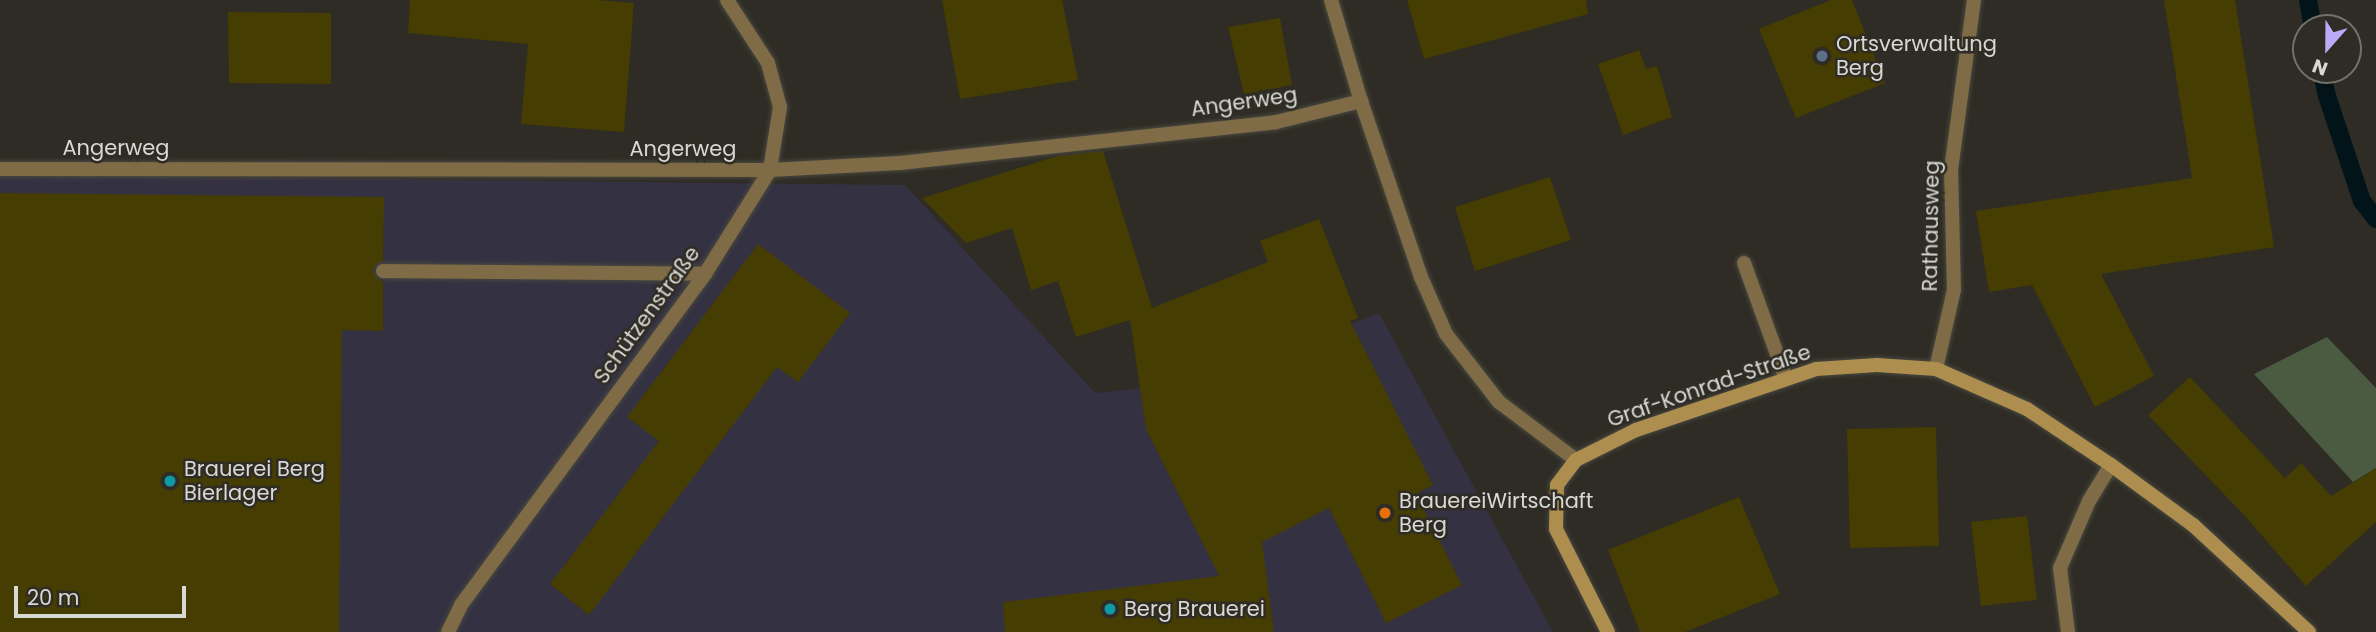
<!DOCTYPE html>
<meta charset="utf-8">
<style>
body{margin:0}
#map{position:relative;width:2376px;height:632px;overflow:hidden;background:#2e2c24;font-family:Poppins,sans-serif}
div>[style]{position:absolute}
.commercial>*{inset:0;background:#343142}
.green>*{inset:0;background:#4a5b41}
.stream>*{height:18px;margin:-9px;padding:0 9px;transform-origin:9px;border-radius:9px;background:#02141a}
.building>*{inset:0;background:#463d03}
.roads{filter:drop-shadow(0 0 2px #494840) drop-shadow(0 0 2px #494840)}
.lane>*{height:14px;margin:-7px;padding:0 7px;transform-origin:7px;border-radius:7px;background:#7f6b45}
.street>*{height:14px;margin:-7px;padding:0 7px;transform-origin:7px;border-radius:7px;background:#7f6b45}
.secondary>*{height:14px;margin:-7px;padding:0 7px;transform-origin:7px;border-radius:7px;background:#ae8e4f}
.dots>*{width:19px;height:19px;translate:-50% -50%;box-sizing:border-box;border:4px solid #2e2c24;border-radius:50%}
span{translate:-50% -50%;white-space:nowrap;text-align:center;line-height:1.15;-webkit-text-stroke:5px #2e2c24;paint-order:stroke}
.poi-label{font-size:21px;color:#d9d9d4}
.left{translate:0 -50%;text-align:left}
.street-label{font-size:21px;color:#d9d9d4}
.north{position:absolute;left:2292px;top:14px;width:70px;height:70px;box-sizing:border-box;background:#2e2c24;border:2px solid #72716a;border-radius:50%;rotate:201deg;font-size:19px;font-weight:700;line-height:28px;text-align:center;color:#d9d9d4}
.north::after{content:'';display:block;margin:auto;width:24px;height:32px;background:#b9abf7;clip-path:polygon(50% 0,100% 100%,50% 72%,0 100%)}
.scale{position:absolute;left:14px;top:586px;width:172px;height:32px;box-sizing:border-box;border:4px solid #d9d9d4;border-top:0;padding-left:9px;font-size:21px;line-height:24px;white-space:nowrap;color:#d9d9d4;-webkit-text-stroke:5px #2e2c24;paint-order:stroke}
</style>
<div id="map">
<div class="commercial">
<div style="clip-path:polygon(0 175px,905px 185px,1095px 393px,1199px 382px,1379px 313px,1553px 632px,0 632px)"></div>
</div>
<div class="green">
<div style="clip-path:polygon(2327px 337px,2376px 388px,2376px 468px,2353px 482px,2254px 374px)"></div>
</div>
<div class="stream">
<div style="left:2308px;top:0;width:28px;rotate:80deg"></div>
<div style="left:2321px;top:70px;width:27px;rotate:77deg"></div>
<div style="left:2327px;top:96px;width:111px;rotate:71.6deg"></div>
<div style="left:2362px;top:201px;width:23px;rotate:52deg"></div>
</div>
<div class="building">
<div style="clip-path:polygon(410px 0,598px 0,634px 3px,624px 132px,521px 124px,528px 44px,408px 33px)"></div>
<div style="clip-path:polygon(942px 0,1062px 0,1078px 80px,960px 99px)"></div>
<div style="clip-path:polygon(1407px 0,1586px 0,1588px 14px,1424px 59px)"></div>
<div style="clip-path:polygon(1831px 0,1852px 0,1885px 83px,1796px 118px,1759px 29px)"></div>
<div style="clip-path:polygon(2164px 0,2235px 0,2274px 247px,2101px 274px,2154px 376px,2095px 407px,2032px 285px,1989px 292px,1976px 211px,2192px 178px)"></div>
<div style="clip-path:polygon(228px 12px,331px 13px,331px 84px,229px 83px)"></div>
<div style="clip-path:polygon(1280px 18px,1292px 85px,1244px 94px,1228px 27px)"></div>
<div style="clip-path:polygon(1639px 50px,1646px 69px,1657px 66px,1672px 117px,1623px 135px,1598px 64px)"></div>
<div style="clip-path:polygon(1103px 151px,1152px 308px,1268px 262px,1260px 241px,1319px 219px,1358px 318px,1350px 321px,1433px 485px,1416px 494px,1462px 585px,1386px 623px,1329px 508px,1262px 542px,1274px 632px,1005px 632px,1003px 602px,1219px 576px,1146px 429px,1130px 320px,1076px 337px,1058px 281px,1031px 290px,1012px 228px,966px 243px,922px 198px,1057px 156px)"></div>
<div style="clip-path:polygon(1550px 177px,1571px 240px,1475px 271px,1455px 207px)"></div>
<div style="clip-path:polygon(0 193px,384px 197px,383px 261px,375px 266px,373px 272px,378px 279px,383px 281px,383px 331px,342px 330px,339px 632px,0 632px)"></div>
<div style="clip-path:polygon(758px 244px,850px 313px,798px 382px,777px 367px,589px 615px,550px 584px,659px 441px,627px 417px)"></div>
<div style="clip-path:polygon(2190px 377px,2285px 478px,2301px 463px,2331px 496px,2376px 468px,2376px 522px,2306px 586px,2244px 515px,2148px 415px)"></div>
<div style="clip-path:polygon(1936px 427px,1939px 546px,1850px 548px,1847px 429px)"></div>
<div style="clip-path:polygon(1739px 497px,1780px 594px,1685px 632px,1640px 632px,1608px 550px)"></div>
<div style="clip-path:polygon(2027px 516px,2037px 600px,1981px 606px,1971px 522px)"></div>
</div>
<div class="roads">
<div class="lane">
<div style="left:1744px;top:263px;width:123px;rotate:70.1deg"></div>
<div style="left:383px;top:271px;width:322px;rotate:0.5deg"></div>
<div style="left:2068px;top:632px;width:64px;rotate:-97.1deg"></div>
<div style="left:2060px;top:568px;width:73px;rotate:-66.6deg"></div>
<div style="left:2089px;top:501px;width:42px;rotate:-58.6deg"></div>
</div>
<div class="street">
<div style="left:1331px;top:0;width:105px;rotate:73.5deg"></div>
<div style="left:1361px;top:101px;width:186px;rotate:71.2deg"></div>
<div style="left:1421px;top:277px;width:62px;rotate:66.3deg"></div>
<div style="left:1446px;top:334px;width:86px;rotate:52.1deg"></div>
<div style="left:1499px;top:402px;width:96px;rotate:37deg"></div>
<div style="left:0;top:169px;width:770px;rotate:0.07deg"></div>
<div style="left:770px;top:170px;width:130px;rotate:-3.1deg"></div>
<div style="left:900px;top:163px;width:378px;rotate:-6.2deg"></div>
<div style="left:1276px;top:122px;width:88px;rotate:-13.9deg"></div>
<div style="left:1936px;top:369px;width:81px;rotate:-77.2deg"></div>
<div style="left:1954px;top:290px;width:120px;rotate:-91.4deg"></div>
<div style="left:1951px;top:170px;width:172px;rotate:-82.3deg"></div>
<div style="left:448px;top:632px;width:30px;rotate:-64deg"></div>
<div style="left:461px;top:605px;width:411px;rotate:-53.6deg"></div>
<div style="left:705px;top:274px;width:123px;rotate:-58deg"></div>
<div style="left:770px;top:170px;width:64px;rotate:-81deg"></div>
<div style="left:780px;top:107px;width:46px;rotate:-105.3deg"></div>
<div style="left:768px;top:63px;width:75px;rotate:-123.1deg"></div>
</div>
<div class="secondary">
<div style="left:1608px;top:632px;width:115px;rotate:-116.8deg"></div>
<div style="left:1556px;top:529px;width:44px;rotate:-88.7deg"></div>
<div style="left:1557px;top:485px;width:31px;rotate:-53deg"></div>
<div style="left:1576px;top:460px;width:67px;rotate:-26.6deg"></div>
<div style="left:1636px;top:430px;width:190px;rotate:-18.7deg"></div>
<div style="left:1816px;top:369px;width:61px;rotate:-3.8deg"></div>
<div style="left:1877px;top:365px;width:59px;rotate:3.9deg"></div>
<div style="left:1936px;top:369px;width:99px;rotate:23.7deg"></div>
<div style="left:2027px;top:409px;width:101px;rotate:33.7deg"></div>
<div style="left:2111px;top:465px;width:102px;rotate:36.2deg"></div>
<div style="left:2193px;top:525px;width:158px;rotate:42.7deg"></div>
</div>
</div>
<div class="dots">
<div style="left:1822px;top:56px;background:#5c6f8a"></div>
<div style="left:170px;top:481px;background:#0f9aa8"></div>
<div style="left:1385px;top:513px;background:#e8710a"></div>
<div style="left:1110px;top:609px;background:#0f9aa8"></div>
</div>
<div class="poi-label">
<span class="left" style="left:1836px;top:56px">Ortsverwaltung<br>Berg</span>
<span class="left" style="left:184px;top:481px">Brauerei Berg<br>Bierlager</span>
<span class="left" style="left:1399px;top:513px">BrauereiWirtschaft<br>Berg</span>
<span class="left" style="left:1124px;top:609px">Berg Brauerei</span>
</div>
<div class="street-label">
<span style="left:1244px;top:102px;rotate:-8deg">Angerweg</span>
<span style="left:116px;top:148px">Angerweg</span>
<span style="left:683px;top:149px">Angerweg</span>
<span style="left:1931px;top:226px;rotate:-89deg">Rathausweg</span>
<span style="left:647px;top:315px;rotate:-54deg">Schützenstraße</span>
<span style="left:1709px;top:386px;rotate:-19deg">Graf-Konrad-Straße</span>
</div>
<div class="north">N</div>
<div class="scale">20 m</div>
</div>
